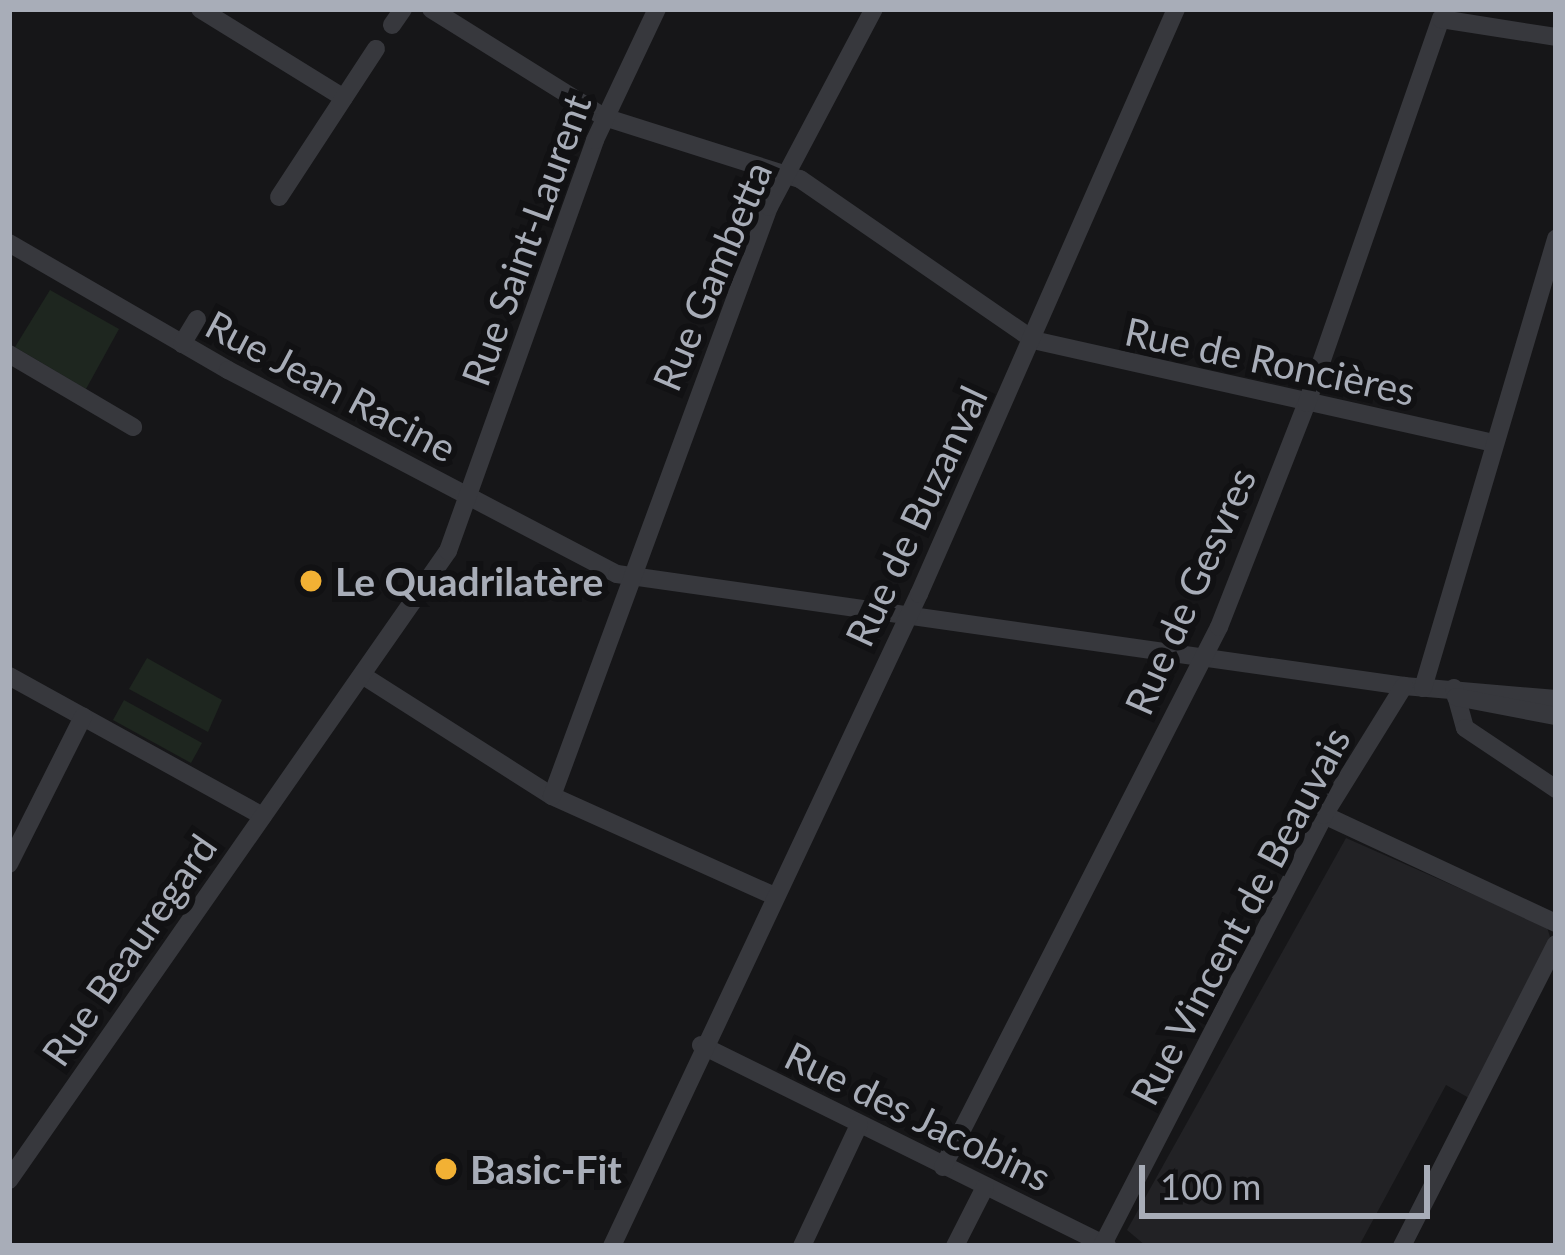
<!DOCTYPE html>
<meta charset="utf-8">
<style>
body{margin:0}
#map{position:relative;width:1565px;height:1255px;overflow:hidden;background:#161618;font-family:Lato,sans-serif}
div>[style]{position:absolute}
.built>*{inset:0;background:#222225}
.green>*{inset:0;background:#1e261f}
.minor>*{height:18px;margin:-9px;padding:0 9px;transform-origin:9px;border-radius:9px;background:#37383d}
.dots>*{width:33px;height:33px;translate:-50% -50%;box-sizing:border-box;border:6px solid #111113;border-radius:50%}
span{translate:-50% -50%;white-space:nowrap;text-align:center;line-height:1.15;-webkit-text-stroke:12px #111113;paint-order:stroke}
.street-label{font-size:39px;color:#a8adb8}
.poi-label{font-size:39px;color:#a8adb8;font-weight:700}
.left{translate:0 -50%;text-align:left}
.frame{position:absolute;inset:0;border:12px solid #a8adb8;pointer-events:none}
.scale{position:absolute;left:1139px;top:1165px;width:291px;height:54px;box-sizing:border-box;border:6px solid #a8adb8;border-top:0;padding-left:15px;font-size:36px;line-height:42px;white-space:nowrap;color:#a8adb8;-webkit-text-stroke:9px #111113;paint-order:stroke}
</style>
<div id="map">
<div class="built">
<div style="clip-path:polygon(1346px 838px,1547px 927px,1550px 937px,1469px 1098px,1446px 1085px,1359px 1246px,1146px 1246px,1127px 1230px)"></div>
</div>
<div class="green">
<div style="clip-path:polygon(50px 290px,119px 329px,86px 389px,15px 347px)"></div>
<div style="clip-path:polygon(147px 658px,222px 700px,208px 732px,129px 689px)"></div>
<div style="clip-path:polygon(124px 700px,202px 743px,191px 763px,113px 720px)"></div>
</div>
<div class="minor">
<div style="left:200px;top:9px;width:169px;rotate:31.7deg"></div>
<div style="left:431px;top:9px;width:204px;rotate:32deg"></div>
<div style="left:604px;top:117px;width:206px;rotate:17.6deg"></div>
<div style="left:800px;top:179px;width:283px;rotate:34.6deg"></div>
<div style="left:1033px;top:340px;width:472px;rotate:12.6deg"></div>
<div style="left:392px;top:25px;width:19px;rotate:-55deg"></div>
<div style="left:279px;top:197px;width:177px;rotate:-56.8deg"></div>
<div style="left:9px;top:243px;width:253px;rotate:30.1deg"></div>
<div style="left:228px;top:370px;width:439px;rotate:27.7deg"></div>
<div style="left:617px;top:574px;width:795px;rotate:8.1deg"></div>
<div style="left:1404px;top:686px;width:153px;rotate:4.9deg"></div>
<div style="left:182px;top:344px;width:29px;rotate:-59deg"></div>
<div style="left:9px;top:354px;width:144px;rotate:30.5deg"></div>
<div style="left:362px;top:675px;width:225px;rotate:32.5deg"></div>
<div style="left:552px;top:796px;width:241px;rotate:24.2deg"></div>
<div style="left:9px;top:676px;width:290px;rotate:28.9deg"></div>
<div style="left:1423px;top:688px;width:469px;rotate:-73.5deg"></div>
<div style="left:1454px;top:688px;width:41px;rotate:74.6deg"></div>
<div style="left:1465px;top:728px;width:110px;rotate:33.8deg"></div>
<div style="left:1456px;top:697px;width:102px;rotate:10.8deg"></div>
<div style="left:552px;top:796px;width:628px;rotate:-69.78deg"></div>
<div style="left:769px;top:207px;width:224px;rotate:-62.1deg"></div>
<div style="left:1324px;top:815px;width:256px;rotate:25deg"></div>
<div style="left:9px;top:864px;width:165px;rotate:-63.3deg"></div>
<div style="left:701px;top:1045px;width:453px;rotate:26.3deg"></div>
<div style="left:943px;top:1167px;width:606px;rotate:-62.93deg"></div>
<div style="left:1219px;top:627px;width:241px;rotate:-68.6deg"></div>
<div style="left:1307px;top:403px;width:407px;rotate:-70.8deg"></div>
<div style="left:1441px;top:19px;width:116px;rotate:8.9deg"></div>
<div style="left:9px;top:1180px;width:767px;rotate:-55.09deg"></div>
<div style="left:448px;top:551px;width:436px;rotate:-70.3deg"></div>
<div style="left:595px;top:140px;width:145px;rotate:-64.7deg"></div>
<div style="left:612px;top:1246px;width:721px;rotate:-64.79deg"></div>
<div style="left:919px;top:594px;width:639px;rotate:-66.28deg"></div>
<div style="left:802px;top:1246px;width:134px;rotate:-64.8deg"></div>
<div style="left:955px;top:1246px;width:66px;rotate:-63deg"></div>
<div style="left:1102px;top:1246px;width:485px;rotate:-62.7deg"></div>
<div style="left:1324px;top:815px;width:152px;rotate:-58.2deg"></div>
<div style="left:1402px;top:1246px;width:339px;rotate:-63deg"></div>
</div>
<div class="dots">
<div style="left:311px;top:581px;background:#f2b134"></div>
<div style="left:446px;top:1169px;background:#f2b134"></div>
</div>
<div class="street-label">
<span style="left:526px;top:240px;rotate:-70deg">Rue Saint-Laurent</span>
<span style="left:712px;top:276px;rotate:-67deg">Rue Gambetta</span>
<span style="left:1270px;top:361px;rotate:12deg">Rue de Roncières</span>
<span style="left:331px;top:386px;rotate:28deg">Rue Jean Racine</span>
<span style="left:916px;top:516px;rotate:-65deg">Rue de Buzanval</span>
<span style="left:1190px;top:591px;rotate:-66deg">Rue de Gesvres</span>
<span style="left:1240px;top:916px;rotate:-62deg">Rue Vincent de Beauvais</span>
<span style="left:129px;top:950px;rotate:-55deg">Rue Beauregard</span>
<span style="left:918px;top:1116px;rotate:26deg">Rue des Jacobins</span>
</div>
<div class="poi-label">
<span class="left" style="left:335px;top:581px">Le Quadrilatère</span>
<span class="left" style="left:470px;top:1169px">Basic-Fit</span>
</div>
<div class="frame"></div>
<div class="scale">100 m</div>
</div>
